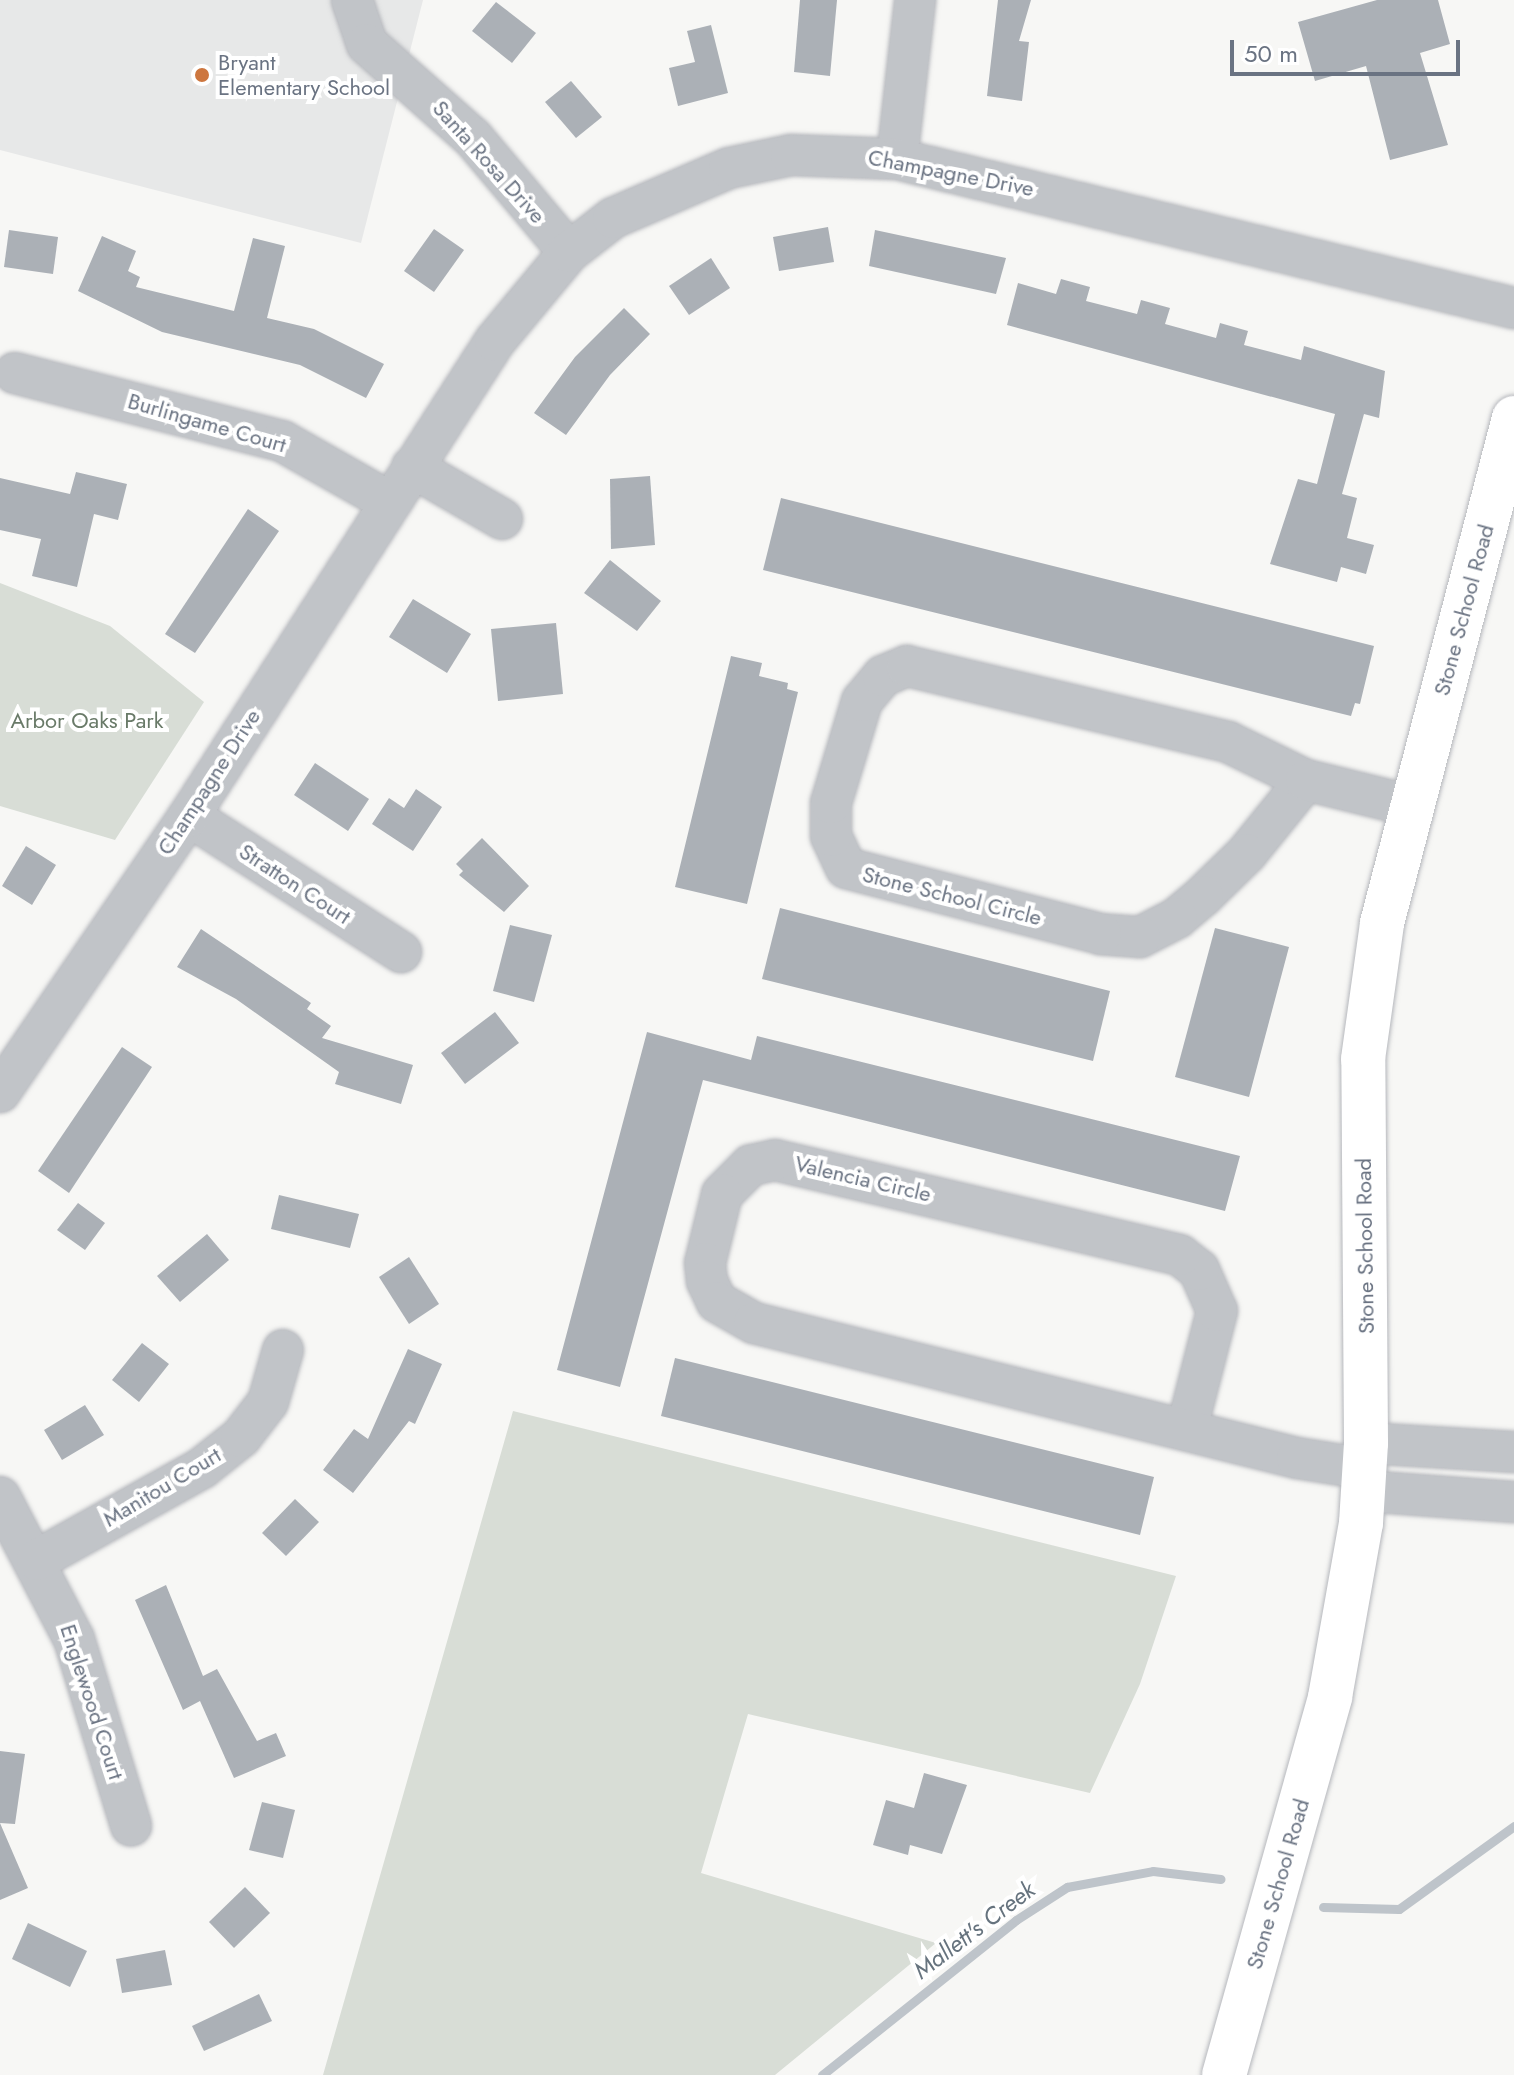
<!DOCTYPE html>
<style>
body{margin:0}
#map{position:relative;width:1514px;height:2075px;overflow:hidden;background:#f7f7f5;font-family:Jost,sans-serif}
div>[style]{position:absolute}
.built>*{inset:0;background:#e7e8e8}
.green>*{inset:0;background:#d8ddd6}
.stream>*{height:9px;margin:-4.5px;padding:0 4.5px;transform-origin:4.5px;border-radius:4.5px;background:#bec4ca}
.building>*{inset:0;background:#abb0b6}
.roads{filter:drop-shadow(0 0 2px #b5b7bc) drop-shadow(0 0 2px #b5b7bc)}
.minor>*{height:40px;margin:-20px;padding:0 20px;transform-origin:20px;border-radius:20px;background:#c1c4c8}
.major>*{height:44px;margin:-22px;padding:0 22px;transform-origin:22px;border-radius:22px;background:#fff}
.dots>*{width:22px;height:22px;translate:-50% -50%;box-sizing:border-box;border:4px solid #fff;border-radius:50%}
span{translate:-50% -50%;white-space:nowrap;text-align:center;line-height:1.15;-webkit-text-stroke:8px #fff;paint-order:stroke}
.poi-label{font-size:22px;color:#6a7382}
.left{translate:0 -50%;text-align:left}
.street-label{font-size:22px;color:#6a7382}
.park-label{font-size:22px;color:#697a68}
.water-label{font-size:24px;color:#66737e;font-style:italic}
.scale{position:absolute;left:1230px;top:40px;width:230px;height:36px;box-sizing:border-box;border:4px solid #6a7382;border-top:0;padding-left:10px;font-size:24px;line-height:28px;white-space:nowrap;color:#6a7382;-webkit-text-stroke:6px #fff;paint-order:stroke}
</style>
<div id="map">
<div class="built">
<div style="clip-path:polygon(0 0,423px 0,361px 243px,0 150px)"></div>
</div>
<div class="green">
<div style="clip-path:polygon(0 583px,110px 626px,204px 702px,115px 840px,0 806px)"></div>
<div style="clip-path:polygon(513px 1411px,1176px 1576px,1140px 1684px,1090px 1793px,748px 1714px,701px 1873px,936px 1943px,775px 2075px,323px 2075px)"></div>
</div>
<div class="stream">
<div style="left:1323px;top:1907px;width:76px;rotate:1.5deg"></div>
<div style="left:1399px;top:1909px;width:142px;rotate:-35.8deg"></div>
<div style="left:822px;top:2075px;width:248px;rotate:-38.6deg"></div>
<div style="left:1016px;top:1920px;width:61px;rotate:-32.9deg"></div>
<div style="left:1067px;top:1887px;width:87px;rotate:-10.5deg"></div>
<div style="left:1153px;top:1871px;width:68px;rotate:6.7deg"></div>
</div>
<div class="building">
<div style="clip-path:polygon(800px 0,837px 0,830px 76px,794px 72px)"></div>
<div style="clip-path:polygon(998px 0,1031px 0,1019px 41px,1029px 42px,1022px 101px,987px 96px)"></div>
<div style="clip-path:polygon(1377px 0,1438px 0,1450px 44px,1420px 53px,1448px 145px,1390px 160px,1366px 66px,1315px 81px,1298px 22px)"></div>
<div style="clip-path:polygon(496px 2px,536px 33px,512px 63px,472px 31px)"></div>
<div style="clip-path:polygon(711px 25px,728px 93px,678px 106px,669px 68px,695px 62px,687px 31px)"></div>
<div style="clip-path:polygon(571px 81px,602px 117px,576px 138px,545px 102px)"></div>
<div style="clip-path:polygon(828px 227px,834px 262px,779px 271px,773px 237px)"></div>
<div style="clip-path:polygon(434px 229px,464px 250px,434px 292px,404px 271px)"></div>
<div style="clip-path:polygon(9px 230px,58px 237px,53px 274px,4px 267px)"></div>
<div style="clip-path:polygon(875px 230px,1006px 258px,996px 294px,869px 266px)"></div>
<div style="clip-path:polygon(102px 236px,136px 251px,128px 271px,140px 277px,136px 287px,234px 311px,253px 238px,285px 246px,267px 318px,314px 329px,384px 364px,366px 398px,300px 365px,162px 332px,78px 291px)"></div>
<div style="clip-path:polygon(711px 258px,730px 288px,689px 315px,669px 286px)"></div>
<div style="clip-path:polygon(1061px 279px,1090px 287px,1086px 301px,1137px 314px,1141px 300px,1170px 308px,1165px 324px,1216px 338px,1220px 323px,1248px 331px,1244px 345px,1301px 360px,1304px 346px,1385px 371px,1379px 418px,1364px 414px,1342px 494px,1357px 498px,1347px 538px,1374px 545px,1366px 574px,1341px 567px,1337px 582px,1270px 564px,1298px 479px,1317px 484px,1335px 414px,1007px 325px,1018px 283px,1056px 294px)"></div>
<div style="clip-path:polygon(624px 308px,650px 334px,610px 375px,566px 435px,534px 413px,575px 357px)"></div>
<div style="clip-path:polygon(76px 472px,127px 484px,118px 520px,94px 514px,77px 587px,32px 576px,41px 539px,0 530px,0 478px,70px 494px)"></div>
<div style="clip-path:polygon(650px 476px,655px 545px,611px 549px,610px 479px)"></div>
<div style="clip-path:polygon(781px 498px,1374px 646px,1360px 704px,1355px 703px,1351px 716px,763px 570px)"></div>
<div style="clip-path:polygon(248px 509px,279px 531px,195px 653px,165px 634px)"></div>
<div style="clip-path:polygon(610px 560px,661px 601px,637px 631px,584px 593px)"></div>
<div style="clip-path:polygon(413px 599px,471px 634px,447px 673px,389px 637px)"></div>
<div style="clip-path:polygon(556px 623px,563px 694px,498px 701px,491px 629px)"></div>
<div style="clip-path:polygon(731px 656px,762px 663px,759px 676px,788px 683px,787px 689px,798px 692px,747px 904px,675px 887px)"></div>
<div style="clip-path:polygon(315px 763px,369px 799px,348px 831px,294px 795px)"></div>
<div style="clip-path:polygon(416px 789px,442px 807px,413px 851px,372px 824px,389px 798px,404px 808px)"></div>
<div style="clip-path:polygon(482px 838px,529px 886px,504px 912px,459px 875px,463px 871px,456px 864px)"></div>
<div style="clip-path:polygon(26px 846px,56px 865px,32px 905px,2px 886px)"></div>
<div style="clip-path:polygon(780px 908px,1110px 991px,1093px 1061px,762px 979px)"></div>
<div style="clip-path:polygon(510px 925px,552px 935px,534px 1002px,493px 991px)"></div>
<div style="clip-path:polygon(1215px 928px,1289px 947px,1249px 1097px,1175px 1077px)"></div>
<div style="clip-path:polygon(201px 929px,311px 1003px,307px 1009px,331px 1026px,322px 1038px,413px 1065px,401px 1104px,335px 1084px,339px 1072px,236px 999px,177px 967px)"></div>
<div style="clip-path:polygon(495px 1012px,519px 1043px,465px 1084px,441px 1053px)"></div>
<div style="clip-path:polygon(647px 1032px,751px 1060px,757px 1036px,1240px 1156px,1225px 1211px,703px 1080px,620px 1387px,557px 1370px)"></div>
<div style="clip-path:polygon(122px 1047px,152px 1067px,69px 1193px,38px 1171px)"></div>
<div style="clip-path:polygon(279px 1195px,359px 1214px,350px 1248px,271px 1229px)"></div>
<div style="clip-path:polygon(78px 1203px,105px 1223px,85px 1250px,57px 1230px)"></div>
<div style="clip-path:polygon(207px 1234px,229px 1260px,180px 1302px,157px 1276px)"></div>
<div style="clip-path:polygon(409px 1257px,439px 1304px,409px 1324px,379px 1277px)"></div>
<div style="clip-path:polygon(142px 1343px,169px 1364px,139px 1402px,112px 1380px)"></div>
<div style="clip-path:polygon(408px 1349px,442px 1364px,415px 1424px,409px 1421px,353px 1493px,323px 1470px,354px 1429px,368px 1439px)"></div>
<div style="clip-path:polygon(675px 1358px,1154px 1477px,1140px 1535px,661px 1416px)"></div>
<div style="clip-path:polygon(85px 1405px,104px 1435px,62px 1460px,44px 1430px)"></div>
<div style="clip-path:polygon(295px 1499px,319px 1522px,286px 1556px,262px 1533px)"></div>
<div style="clip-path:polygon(166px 1585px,203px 1676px,217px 1669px,257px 1741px,276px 1733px,286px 1756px,234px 1778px,200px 1701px,183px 1710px,135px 1600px)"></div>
<div style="clip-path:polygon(0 1751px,25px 1754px,15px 1824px,0 1823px,28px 1888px,0 1900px)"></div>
<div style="clip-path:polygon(924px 1773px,967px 1785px,942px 1854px,910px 1845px,908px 1855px,873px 1845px,886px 1800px,914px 1808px)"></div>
<div style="clip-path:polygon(262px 1802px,295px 1810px,283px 1858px,249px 1850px)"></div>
<div style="clip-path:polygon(245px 1887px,270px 1913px,234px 1948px,209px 1922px)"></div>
<div style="clip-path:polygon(28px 1923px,87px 1951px,70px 1987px,12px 1959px)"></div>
<div style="clip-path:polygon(165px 1950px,172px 1985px,122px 1993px,116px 1959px)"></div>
<div style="clip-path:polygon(259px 1994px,272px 2021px,204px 2051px,192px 2026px)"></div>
</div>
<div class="roads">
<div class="minor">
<div style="left:352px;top:0;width:46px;rotate:71.2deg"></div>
<div style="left:367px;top:44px;width:142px;rotate:41.6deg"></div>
<div style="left:473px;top:138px;width:149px;rotate:49.9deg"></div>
<div style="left:897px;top:159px;width:160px;rotate:-83.5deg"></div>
<div style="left:15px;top:373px;width:276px;rotate:14.3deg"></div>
<div style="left:282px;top:441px;width:122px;rotate:29.5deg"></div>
<div style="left:412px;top:467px;width:104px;rotate:30deg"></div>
<div style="left:1306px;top:780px;width:95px;rotate:129deg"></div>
<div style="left:1246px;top:854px;width:60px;rotate:135.7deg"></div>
<div style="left:1203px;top:896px;width:34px;rotate:140deg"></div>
<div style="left:1177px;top:918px;width:42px;rotate:152.8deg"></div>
<div style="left:1140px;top:937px;width:39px;rotate:-176deg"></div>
<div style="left:1101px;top:934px;width:263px;rotate:-165.5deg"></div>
<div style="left:846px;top:868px;width:35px;rotate:-115deg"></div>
<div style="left:831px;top:836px;width:33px;rotate:-90deg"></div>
<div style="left:831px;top:803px;width:107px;rotate:-73.1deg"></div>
<div style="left:862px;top:701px;width:33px;rotate:-50deg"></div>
<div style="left:883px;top:676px;width:26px;rotate:-23deg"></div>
<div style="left:907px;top:666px;width:330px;rotate:13.3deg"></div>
<div style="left:1228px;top:742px;width:87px;rotate:26deg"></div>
<div style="left:1306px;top:780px;width:109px;rotate:13.8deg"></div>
<div style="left:189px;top:816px;width:252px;rotate:32.7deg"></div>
<div style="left:0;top:1092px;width:335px;rotate:-55.6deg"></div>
<div style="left:189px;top:816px;width:565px;rotate:-57.21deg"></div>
<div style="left:495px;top:341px;width:116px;rotate:-50.3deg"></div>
<div style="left:569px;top:252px;width:56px;rotate:-37.7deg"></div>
<div style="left:613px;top:218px;width:126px;rotate:-23.3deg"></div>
<div style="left:729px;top:168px;width:63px;rotate:-11.8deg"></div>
<div style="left:791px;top:155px;width:106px;rotate:2.2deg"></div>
<div style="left:897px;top:159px;width:635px;rotate:13.58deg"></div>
<div style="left:1187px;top:1428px;width:121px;rotate:-75.6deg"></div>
<div style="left:1217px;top:1311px;width:45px;rotate:-113.7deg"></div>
<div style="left:1199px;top:1270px;width:24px;rotate:-142deg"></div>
<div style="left:1180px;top:1255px;width:416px;rotate:-166.8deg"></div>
<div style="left:775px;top:1160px;width:25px;rotate:168deg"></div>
<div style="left:751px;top:1165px;width:41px;rotate:135deg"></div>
<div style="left:722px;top:1194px;width:71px;rotate:103.8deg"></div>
<div style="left:705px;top:1263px;width:18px;rotate:84deg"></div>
<div style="left:707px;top:1281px;width:23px;rotate:65deg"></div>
<div style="left:717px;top:1302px;width:43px;rotate:29.6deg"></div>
<div style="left:754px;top:1323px;width:560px;rotate:13.96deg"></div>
<div style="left:1297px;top:1458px;width:70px;rotate:9.1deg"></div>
<div style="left:1366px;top:1443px;width:148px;rotate:3.5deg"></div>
<div style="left:1364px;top:1491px;width:150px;rotate:4.2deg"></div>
<div style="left:0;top:1497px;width:160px;rotate:62.5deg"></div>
<div style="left:74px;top:1639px;width:195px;rotate:73deg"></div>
<div style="left:37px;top:1560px;width:189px;rotate:-29.1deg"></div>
<div style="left:202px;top:1468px;width:50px;rotate:-38.5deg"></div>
<div style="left:241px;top:1437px;width:44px;rotate:-52.4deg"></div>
<div style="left:268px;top:1402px;width:54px;rotate:-73.9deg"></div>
</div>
<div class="major">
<div style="left:1224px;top:2075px;width:393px;rotate:-74.3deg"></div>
<div style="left:1330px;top:1697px;width:177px;rotate:-79.9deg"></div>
<div style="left:1361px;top:1523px;width:80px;rotate:-86.4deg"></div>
<div style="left:1366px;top:1443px;width:384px;rotate:-90.4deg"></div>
<div style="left:1363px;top:1059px;width:137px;rotate:-82deg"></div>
<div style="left:1382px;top:923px;width:522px;rotate:-75.35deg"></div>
</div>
</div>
<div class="dots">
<div style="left:202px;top:75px;background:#cd763e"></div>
</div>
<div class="poi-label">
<span class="left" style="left:218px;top:75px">Bryant<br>Elementary School</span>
</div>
<div class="street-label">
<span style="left:489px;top:162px;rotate:48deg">Santa Rosa Drive</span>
<span style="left:951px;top:173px;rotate:11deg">Champagne Drive</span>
<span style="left:207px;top:423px;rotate:16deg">Burlingame Court</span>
<span style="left:1464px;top:610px;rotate:-75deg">Stone School Road</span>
<span style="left:209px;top:782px;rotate:-57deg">Champagne Drive</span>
<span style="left:295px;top:884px;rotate:33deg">Stratton Court</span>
<span style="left:952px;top:896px;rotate:14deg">Stone School Circle</span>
<span style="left:863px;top:1179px;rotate:13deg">Valencia Circle</span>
<span style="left:1365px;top:1246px;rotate:-91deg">Stone School Road</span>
<span style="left:162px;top:1487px;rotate:-31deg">Manitou Court</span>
<span style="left:92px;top:1702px;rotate:72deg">Englewood Court</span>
<span style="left:1278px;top:1884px;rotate:-74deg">Stone School Road</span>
</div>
<div class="park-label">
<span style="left:87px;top:721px">Arbor Oaks Park</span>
</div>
<div class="water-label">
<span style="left:974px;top:1930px;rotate:-37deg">Mallett's Creek</span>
</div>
<div class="scale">50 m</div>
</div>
